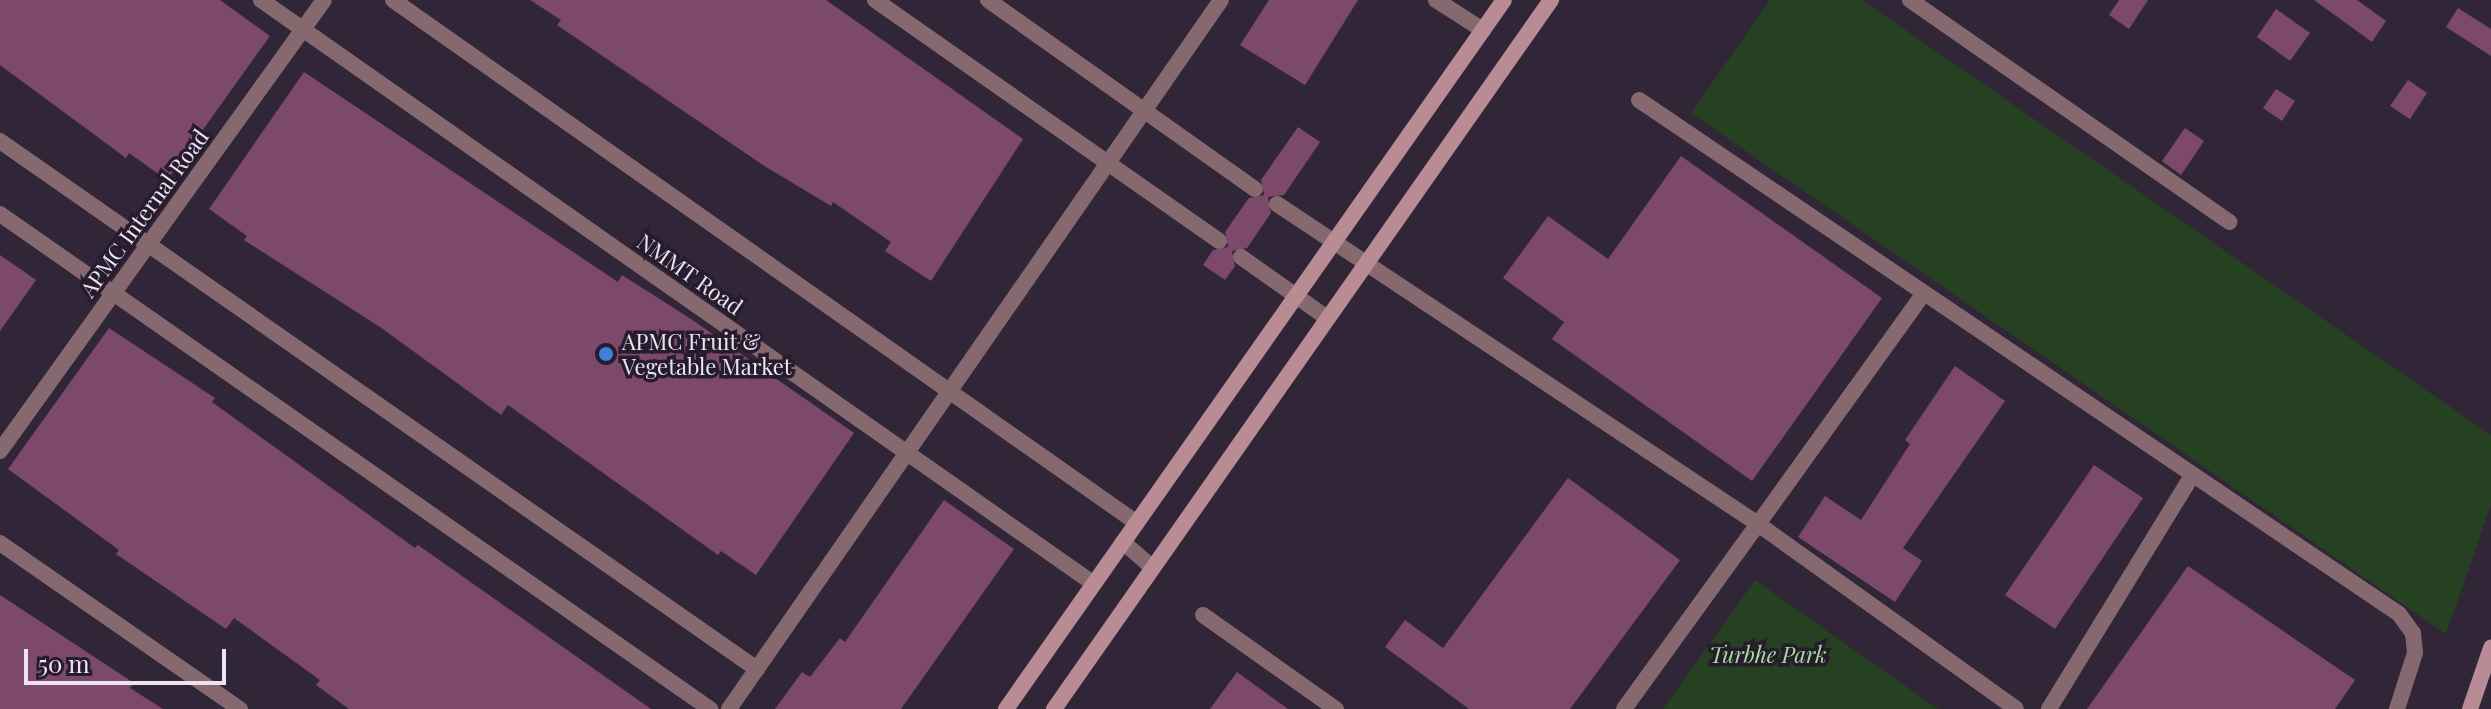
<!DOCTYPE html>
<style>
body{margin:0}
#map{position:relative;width:2491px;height:709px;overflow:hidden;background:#312638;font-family:"Playfair Display",serif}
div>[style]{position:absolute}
.green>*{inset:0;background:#254121}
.building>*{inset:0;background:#7c496b}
.lane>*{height:16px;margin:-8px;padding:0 8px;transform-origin:8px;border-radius:8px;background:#85696f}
.street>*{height:16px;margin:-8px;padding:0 8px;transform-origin:8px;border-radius:8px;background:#85696f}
.secondary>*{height:16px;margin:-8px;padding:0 8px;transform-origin:8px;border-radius:8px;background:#b98c95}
.dots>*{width:22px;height:22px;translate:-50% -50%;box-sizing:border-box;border:4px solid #271c2e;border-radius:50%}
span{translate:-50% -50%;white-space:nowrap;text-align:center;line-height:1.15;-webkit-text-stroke:7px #271c2e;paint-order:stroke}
.street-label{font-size:22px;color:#ece4f1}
.poi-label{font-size:22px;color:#ece4f1}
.left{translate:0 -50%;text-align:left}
.park-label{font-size:22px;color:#a3df99;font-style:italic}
.scale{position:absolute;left:24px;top:649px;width:202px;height:36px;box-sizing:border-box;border:4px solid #ece4f1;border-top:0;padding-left:10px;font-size:24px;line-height:28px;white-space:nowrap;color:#ece4f1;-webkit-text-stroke:6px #271c2e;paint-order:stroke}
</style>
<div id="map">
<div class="green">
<div style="clip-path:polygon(1770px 0,1862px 0,2491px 435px,2491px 505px,2446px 634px,1691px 113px)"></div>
<div style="clip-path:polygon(1755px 580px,1938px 709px,1663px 709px)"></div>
</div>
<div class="building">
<div style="clip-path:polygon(0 0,220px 0,270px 36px,167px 180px,129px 153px,126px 158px,0 65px)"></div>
<div style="clip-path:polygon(530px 0,826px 0,1023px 139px,931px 281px,885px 251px,891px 242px,833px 202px,831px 206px,766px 167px,557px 25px,561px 20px)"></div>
<div style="clip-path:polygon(1269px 0,1358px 0,1305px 85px,1240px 45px)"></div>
<div style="clip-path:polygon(2119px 0,2148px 0,2129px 29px,2109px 15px)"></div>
<div style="clip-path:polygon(2314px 0,2357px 0,2386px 21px,2372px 42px)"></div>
<div style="clip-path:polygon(2458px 8px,2491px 29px,2491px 56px,2446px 27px)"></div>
<div style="clip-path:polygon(2276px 9px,2310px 33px,2290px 61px,2257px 37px)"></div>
<div style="clip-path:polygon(304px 72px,618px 282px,622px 275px,691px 319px,854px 433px,756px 575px,721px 551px,718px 555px,508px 405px,501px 415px,380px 327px,244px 240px,247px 236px,209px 209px)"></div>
<div style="clip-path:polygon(2408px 80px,2427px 93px,2410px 119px,2390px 106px)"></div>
<div style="clip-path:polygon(2276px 89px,2295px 101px,2282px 121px,2263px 108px)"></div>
<div style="clip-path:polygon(1298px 127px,1320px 142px,1284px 195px,1268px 197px,1271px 213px,1247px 248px,1232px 251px,1235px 266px,1225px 280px,1203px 265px,1213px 250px,1228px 247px,1225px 232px,1249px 198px,1264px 195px,1261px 180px)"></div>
<div style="clip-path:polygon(2185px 128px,2204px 141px,2181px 175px,2162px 161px)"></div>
<div style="clip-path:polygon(1681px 156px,1882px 298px,1752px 481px,1552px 339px,1564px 322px,1503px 278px,1548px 216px,1608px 259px)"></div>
<div style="clip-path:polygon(0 255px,36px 280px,0 331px)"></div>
<div style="clip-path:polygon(109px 328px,215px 398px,212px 402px,415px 548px,418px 545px,651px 709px,349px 709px,316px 685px,320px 680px,234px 618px,226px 629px,116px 554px,119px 550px,8px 469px)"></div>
<div style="clip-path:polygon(1955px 366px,2005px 401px,1903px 548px,1922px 561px,1895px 602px,1798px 537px,1825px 496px,1861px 520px,1910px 444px,1905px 440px)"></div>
<div style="clip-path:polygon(2094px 465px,2143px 498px,2055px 629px,2005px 595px)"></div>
<div style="clip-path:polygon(1568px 478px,1680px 560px,1570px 709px,1469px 709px,1385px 647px,1405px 620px,1443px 648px)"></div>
<div style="clip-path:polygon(944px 500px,1014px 549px,901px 709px,775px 709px,802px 672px,810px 677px,840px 638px,845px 642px)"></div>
<div style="clip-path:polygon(2188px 566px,2355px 680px,2335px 709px,2087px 709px)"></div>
<div style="clip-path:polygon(0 595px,134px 683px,130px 688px,163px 709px,0 709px)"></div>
<div style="clip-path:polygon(1237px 672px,1288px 709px,1210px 709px)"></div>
</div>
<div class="lane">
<div style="left:261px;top:0;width:1017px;rotate:35.03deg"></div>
<div style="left:393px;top:0;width:909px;rotate:35.11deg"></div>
<div style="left:875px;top:0;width:420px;rotate:35deg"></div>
<div style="left:988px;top:0;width:327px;rotate:35.3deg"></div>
<div style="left:1436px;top:0;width:56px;rotate:32.6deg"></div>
<div style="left:1639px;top:100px;width:917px;rotate:34.07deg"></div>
<div style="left:2399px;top:614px;width:24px;rotate:54deg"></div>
<div style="left:2413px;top:633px;width:20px;rotate:84deg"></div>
<div style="left:2415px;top:653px;width:59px;rotate:107.8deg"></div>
<div style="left:0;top:141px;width:923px;rotate:34.9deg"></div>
<div style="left:1277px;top:204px;width:578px;rotate:33.64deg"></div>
<div style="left:1758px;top:524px;width:284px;rotate:-54.3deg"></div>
<div style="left:0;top:214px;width:866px;rotate:34.88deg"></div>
<div style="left:1241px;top:257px;width:105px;rotate:35.3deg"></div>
<div style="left:0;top:451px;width:555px;rotate:-54.31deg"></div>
<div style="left:1123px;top:542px;width:38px;rotate:41deg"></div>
<div style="left:0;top:543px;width:292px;rotate:34.7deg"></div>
<div style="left:1203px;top:615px;width:163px;rotate:35.3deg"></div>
<div style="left:729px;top:709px;width:863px;rotate:-55.24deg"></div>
<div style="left:1624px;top:709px;width:228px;rotate:-54.1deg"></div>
<div style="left:1758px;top:524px;width:317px;rotate:35.6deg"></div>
<div style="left:2049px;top:709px;width:273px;rotate:-58.5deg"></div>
</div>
<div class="street">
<div style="left:1910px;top:0;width:389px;rotate:34.8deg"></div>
</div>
<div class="secondary">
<div style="left:1006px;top:709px;width:866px;rotate:-54.92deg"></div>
<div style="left:1054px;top:709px;width:866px;rotate:-54.97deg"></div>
<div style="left:2470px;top:709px;width:65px;rotate:-71deg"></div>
</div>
<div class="dots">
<div style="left:606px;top:354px;background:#3f7fe0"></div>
</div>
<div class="street-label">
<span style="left:144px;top:213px;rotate:-54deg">APMC Internal Road</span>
<span style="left:690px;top:274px;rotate:35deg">NMMT Road</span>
</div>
<div class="poi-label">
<span class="left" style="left:622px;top:354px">APMC Fruit &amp;<br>Vegetable Market</span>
</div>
<div class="park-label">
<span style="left:1768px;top:655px">Turbhe Park</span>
</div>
<div class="scale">50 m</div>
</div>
